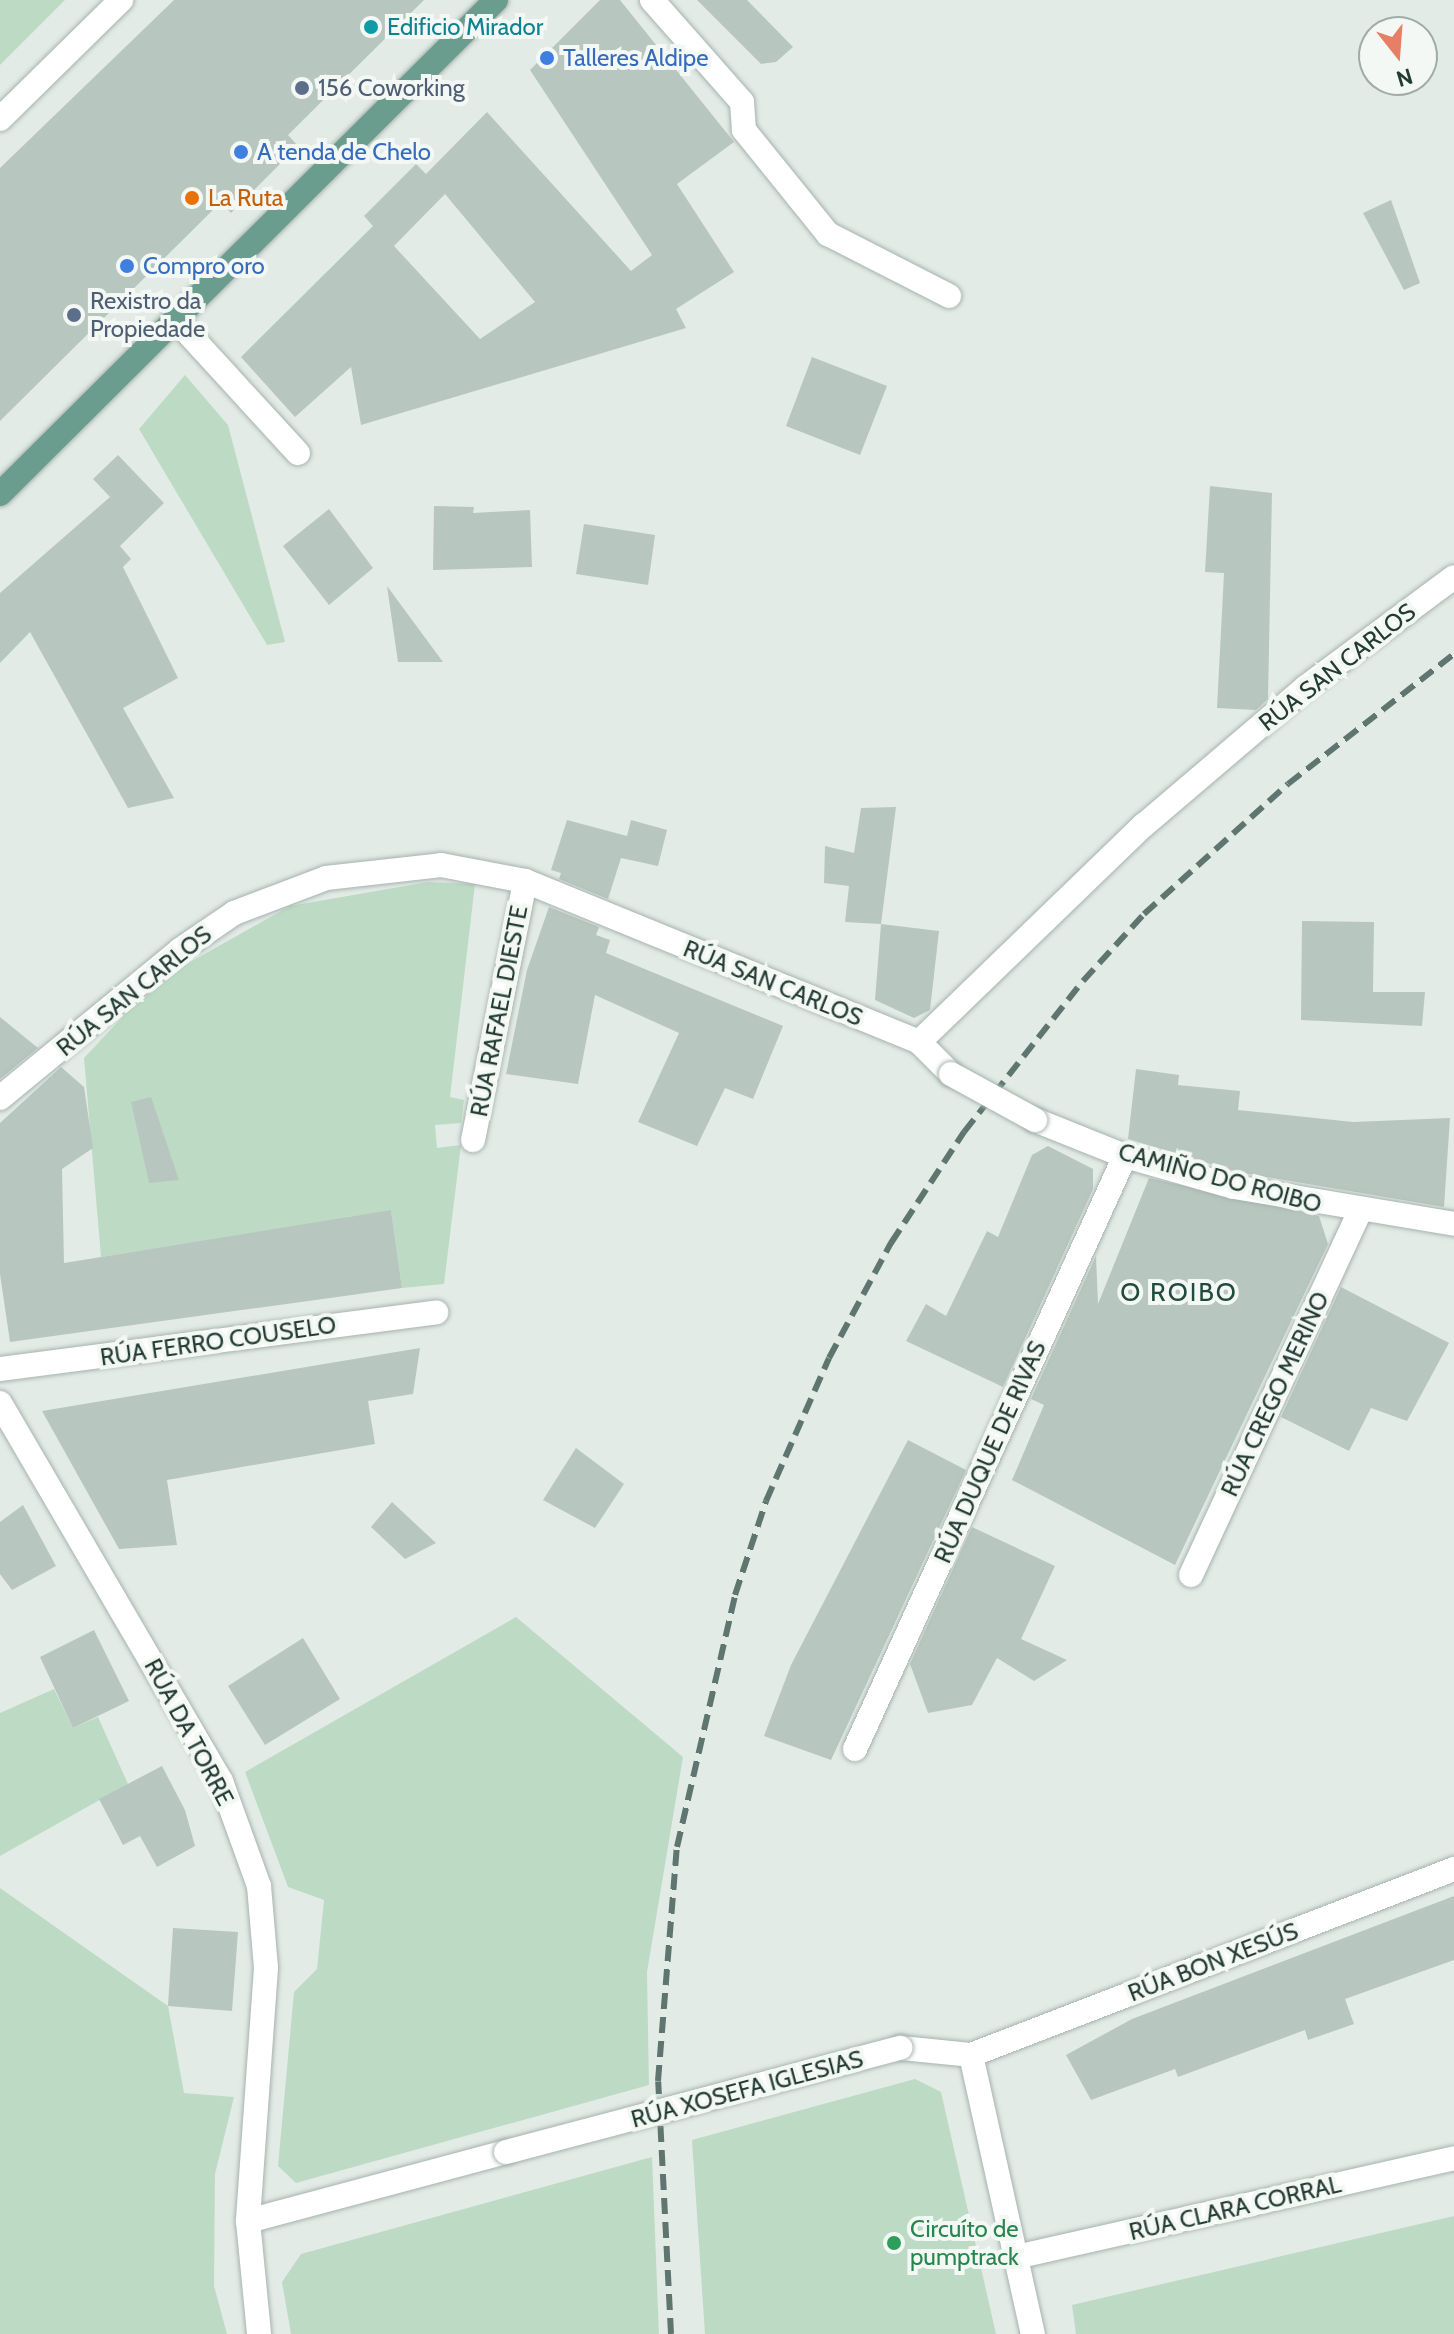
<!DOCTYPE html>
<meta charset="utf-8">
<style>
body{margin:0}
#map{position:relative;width:1454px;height:2334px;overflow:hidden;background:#e3ebe7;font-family:Cabin,sans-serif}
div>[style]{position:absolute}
.green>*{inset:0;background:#bddbc4}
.building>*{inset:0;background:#b8c6c0}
.roads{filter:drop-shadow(0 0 2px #a6b3ae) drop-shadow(0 0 2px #a6b3ae)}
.minor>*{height:24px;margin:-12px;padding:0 12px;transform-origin:12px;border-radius:12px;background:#fff}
.major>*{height:24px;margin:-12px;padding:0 12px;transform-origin:12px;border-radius:12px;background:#6b9d8e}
.rail>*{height:6px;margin-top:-3px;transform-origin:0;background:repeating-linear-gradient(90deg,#5e766f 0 16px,transparent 0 24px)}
.bridges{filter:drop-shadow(0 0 2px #a6b3ae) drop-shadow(0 0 2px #a6b3ae)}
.minor-bridge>*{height:24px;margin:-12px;padding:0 12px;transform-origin:12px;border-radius:12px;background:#fff}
.dots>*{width:22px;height:22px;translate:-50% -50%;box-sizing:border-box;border:4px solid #f3f8f5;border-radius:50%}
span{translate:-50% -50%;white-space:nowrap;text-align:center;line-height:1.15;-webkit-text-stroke:8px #f3f8f5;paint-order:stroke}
.culture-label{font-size:24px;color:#0d838f}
.left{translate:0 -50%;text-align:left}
.shop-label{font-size:24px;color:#366cbe}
.service-label{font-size:24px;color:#4e5e75}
.food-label{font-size:24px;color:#c56008}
.street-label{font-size:24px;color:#243b34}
.leisure-label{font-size:24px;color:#27864d}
.neighbourhood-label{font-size:26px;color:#224b3f;letter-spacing:2px}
.north{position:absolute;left:1358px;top:16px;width:80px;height:80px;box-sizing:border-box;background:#f3f8f5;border:2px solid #a0aca8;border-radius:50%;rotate:163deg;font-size:22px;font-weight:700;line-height:32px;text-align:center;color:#243b34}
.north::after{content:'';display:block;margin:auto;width:28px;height:36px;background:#e67f66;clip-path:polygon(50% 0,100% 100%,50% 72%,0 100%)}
</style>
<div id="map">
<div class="green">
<div style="clip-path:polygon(0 0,65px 0,0 65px)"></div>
<div style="clip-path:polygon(185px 375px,228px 425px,285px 642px,267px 645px,139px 429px)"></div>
<div style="clip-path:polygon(428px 882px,475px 884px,450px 1097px,464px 1100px,461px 1123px,435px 1125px,437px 1148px,461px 1145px,444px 1284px,402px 1288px,391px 1211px,347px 1217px,358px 1294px,312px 1300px,302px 1226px,101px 1257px,84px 1058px,128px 1011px,185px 965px,290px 906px)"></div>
<div style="clip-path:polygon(516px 1617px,683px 1757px,647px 1972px,649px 2085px,296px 2183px,278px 2166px,294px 1992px,317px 1969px,324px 1900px,288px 1887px,245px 1772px)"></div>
<div style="clip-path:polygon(54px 1689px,73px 1728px,98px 1717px,128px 1784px,0 1856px,0 1713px)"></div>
<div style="clip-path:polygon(0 1888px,168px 2006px,184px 2093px,234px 2097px,215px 2174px,214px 2286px,227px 2334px,0 2334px)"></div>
<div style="clip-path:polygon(915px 2079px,941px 2092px,996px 2334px,705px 2334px,692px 2140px)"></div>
<div style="clip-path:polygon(652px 2157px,659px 2334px,291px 2334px,282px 2282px,301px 2254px)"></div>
<div style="clip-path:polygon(1454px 2216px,1454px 2334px,1076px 2334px,1072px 2305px)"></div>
</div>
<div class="building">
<div style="clip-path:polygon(174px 0,424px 0,288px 135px,298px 146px,231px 213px,221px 202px,0 421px,0 168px)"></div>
<div style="clip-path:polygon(evenodd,600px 0,620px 0,734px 142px,677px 184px,734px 272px,676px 309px,686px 328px,361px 425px,351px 367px,295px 417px,241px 357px,373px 226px,364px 216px,416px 164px,426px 174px,487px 112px,631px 271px,652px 255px,530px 70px,600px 0,445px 194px,535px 302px,480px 339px,394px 246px,445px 194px)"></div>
<div style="clip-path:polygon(697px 0,747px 0,793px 47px,776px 62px,761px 64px)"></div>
<div style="clip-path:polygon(1391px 200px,1420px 283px,1404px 290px,1363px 213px)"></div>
<div style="clip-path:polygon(812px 357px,887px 386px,860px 455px,786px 426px)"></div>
<div style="clip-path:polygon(118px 455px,164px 503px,120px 546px,131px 559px,123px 567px,178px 678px,123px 708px,174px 798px,128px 808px,30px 632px,0 663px,0 593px,110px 497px,93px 479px)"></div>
<div style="clip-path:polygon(1210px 486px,1272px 493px,1268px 699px,1256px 710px,1217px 708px,1224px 573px,1205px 572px)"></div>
<div style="clip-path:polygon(434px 506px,474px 507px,473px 513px,530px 510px,532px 567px,433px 570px)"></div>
<div style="clip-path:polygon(329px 509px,373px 568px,329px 605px,283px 546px)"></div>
<div style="clip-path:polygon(584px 524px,655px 535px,648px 585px,576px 574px)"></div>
<div style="clip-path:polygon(387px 586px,443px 662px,398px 662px)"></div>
<div style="clip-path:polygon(896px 807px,881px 924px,845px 922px,849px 886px,824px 883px,825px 846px,854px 853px,861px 808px)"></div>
<div style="clip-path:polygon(567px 820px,627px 836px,631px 820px,667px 830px,658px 866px,621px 858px,608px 899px,559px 879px,561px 873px,551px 870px)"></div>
<div style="clip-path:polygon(549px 907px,599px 927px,596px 935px,610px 940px,606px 953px,783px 1026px,753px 1099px,725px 1088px,697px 1146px,638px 1122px,679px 1033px,595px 995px,578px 1084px,506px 1074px,527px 970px)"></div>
<div style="clip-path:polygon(1302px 921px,1374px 922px,1373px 992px,1425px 992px,1422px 1026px,1301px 1020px)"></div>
<div style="clip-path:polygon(881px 924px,939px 931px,930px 1010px,914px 1018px,875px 1000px)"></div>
<div style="clip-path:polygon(0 1017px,38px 1048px,0 1079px)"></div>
<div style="clip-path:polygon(61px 1067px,84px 1087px,93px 1148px,62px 1169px,64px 1263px,391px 1210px,402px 1288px,10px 1342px,0 1274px,0 1123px)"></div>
<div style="clip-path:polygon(1136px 1069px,1179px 1075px,1178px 1085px,1240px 1091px,1238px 1110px,1353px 1122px,1450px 1118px,1444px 1207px,1237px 1172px,1128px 1139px)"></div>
<div style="clip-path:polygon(151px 1097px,179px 1180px,149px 1183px,131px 1102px)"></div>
<div style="clip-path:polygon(1048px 1146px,1093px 1169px,1093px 1189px,1003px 1387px,906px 1341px,926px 1304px,946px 1316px,987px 1231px,998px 1237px,1032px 1155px)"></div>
<div style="clip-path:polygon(1149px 1178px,1319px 1216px,1328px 1244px,1175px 1565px,1012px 1480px,1044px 1405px,1031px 1399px,1096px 1256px,1098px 1304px)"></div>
<div style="clip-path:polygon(1341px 1287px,1449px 1343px,1407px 1421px,1371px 1408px,1349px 1451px,1281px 1417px)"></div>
<div style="clip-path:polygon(420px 1348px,413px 1394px,368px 1401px,375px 1444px,167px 1480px,177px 1545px,119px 1549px,42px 1411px)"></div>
<div style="clip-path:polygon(908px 1440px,966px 1470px,831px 1760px,764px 1736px,791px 1665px)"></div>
<div style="clip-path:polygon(576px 1448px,624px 1484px,595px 1528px,543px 1500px)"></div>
<div style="clip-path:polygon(392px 1502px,436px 1543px,405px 1559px,371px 1527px)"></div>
<div style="clip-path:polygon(23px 1505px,56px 1566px,12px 1590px,0 1574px,0 1522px)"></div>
<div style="clip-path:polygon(972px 1527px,1055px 1566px,1021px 1639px,1067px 1660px,1034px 1681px,997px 1658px,972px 1705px,928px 1713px,910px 1664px)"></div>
<div style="clip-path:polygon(94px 1630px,129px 1701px,73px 1728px,40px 1657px)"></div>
<div style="clip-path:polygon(303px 1638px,340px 1699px,265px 1745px,228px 1686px)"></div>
<div style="clip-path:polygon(162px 1766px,185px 1810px,195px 1846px,157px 1867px,140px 1836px,123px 1845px,99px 1799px)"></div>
<div style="clip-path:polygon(1454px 1896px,1454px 1960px,1345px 1999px,1354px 2024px,1308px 2040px,1305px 2030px,1178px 2077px,1175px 2069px,1091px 2100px,1066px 2055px,1132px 2019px)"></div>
<div style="clip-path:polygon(173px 1928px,238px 1932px,232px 2011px,168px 2006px)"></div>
</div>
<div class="roads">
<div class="minor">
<div style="left:652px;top:0;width:136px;rotate:48.6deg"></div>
<div style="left:742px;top:102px;width:28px;rotate:86deg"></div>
<div style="left:744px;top:130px;width:134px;rotate:51.1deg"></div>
<div style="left:828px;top:234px;width:136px;rotate:27.1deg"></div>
<div style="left:0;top:119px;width:170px;rotate:-44.5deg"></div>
<div style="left:175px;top:319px;width:182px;rotate:47.5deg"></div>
<div style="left:919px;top:1042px;width:313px;rotate:-44deg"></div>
<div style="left:1144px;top:825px;width:213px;rotate:-40.4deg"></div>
<div style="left:1306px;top:687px;width:184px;rotate:-36.6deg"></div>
<div style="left:0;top:1098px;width:233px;rotate:-39.4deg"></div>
<div style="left:180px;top:950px;width:65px;rotate:-34.4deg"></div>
<div style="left:234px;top:913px;width:98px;rotate:-20.8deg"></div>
<div style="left:326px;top:878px;width:116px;rotate:-6.4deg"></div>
<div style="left:441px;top:865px;width:86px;rotate:10.8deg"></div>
<div style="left:525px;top:881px;width:426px;rotate:22.2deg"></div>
<div style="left:919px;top:1042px;width:45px;rotate:45deg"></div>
<div style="left:1035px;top:1120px;width:97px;rotate:21.8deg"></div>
<div style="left:1125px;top:1156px;width:113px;rotate:15.9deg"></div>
<div style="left:1234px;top:1187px;width:223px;rotate:9.5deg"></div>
<div style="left:473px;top:1140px;width:264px;rotate:-78.6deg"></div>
<div style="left:0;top:1369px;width:440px;rotate:-7.4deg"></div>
<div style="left:0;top:1403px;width:438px;rotate:59.7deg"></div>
<div style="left:221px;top:1781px;width:112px;rotate:70.1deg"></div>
<div style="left:259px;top:1886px;width:82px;rotate:85.1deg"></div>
<div style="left:266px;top:1968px;width:254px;rotate:94.1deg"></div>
<div style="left:248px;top:2221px;width:114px;rotate:84.4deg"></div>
<div style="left:1191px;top:1575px;width:399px;rotate:-65.1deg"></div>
<div style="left:855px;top:1749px;width:652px;rotate:-65.52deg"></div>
<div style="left:901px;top:2048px;width:70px;rotate:5.7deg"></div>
<div style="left:971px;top:2055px;width:518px;rotate:-21.06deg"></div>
<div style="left:971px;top:2055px;width:286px;rotate:77.5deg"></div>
<div style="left:248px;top:2221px;width:267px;rotate:-15deg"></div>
<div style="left:1016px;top:2257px;width:449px;rotate:-12.7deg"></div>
</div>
<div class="major">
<div style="left:0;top:494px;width:700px;rotate:-44.88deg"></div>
</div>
</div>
<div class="rail">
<div style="left:671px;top:2334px;width:253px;rotate:-92.9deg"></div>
<div style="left:658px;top:2081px;width:235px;rotate:-85.4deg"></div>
<div style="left:677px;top:1847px;width:259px;rotate:-77deg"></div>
<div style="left:735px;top:1595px;width:99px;rotate:-71.7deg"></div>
<div style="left:766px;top:1501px;width:156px;rotate:-66.2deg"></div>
<div style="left:829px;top:1358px;width:131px;rotate:-61.7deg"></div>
<div style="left:891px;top:1243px;width:133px;rotate:-56.7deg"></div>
<div style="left:964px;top:1132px;width:192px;rotate:-51.8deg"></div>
<div style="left:1083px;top:981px;width:91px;rotate:-47.7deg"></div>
<div style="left:1144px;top:914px;width:194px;rotate:-42.1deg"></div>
<div style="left:1288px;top:784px;width:211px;rotate:-38.1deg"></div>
</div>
<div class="bridges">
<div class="minor-bridge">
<div style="left:951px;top:1074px;width:96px;rotate:28.7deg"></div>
<div style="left:506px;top:2152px;width:408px;rotate:-14.8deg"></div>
</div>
</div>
<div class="dots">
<div style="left:371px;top:27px;background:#0f9aa8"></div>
<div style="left:547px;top:58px;background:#3f7fe0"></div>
<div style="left:302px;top:88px;background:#5c6f8a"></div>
<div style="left:241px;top:152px;background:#3f7fe0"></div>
<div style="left:192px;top:198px;background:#e8710a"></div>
<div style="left:127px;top:266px;background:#3f7fe0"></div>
<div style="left:74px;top:315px;background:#5c6f8a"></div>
<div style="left:894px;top:2243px;background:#2e9e5b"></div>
</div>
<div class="culture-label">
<span class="left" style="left:387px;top:27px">Edificio Mirador</span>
</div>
<div class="shop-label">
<span class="left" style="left:563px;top:58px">Talleres Aldipe</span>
<span class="left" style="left:257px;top:152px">A tenda de Chelo</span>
<span class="left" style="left:143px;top:266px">Compro oro</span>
</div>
<div class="service-label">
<span class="left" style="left:318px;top:88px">156 Coworking</span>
<span class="left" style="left:90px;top:315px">Rexistro da<br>Propiedade</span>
</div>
<div class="food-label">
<span class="left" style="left:208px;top:198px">La Ruta</span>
</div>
<div class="street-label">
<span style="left:1337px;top:667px;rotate:-38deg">RÚA SAN CARLOS</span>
<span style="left:773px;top:983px;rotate:22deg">RÚA SAN CARLOS</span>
<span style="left:134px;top:991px;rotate:-39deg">RÚA SAN CARLOS</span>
<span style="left:499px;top:1011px;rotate:-79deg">RÚA RAFAEL DIESTE</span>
<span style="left:1220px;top:1178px;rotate:15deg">CAMIÑO DO ROIBO</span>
<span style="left:218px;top:1341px;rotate:-8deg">RÚA FERRO COUSELO</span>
<span style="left:1275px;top:1394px;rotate:-65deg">RÚA CREGO MERINO</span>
<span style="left:990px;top:1452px;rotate:-66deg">RÚA DUQUE DE RIVAS</span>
<span style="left:189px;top:1732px;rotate:62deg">RÚA DA TORRE</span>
<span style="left:1213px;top:1962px;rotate:-21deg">RÚA BON XESÚS</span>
<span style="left:747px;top:2089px;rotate:-15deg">RÚA XOSEFA IGLESIAS</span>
<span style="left:1235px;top:2208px;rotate:-13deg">RÚA CLARA CORRAL</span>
</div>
<div class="leisure-label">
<span class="left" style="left:910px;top:2243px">Circuíto de<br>pumptrack</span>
</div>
<div class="neighbourhood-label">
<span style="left:1179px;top:1293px">O ROIBO</span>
</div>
<div class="north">N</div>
</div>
